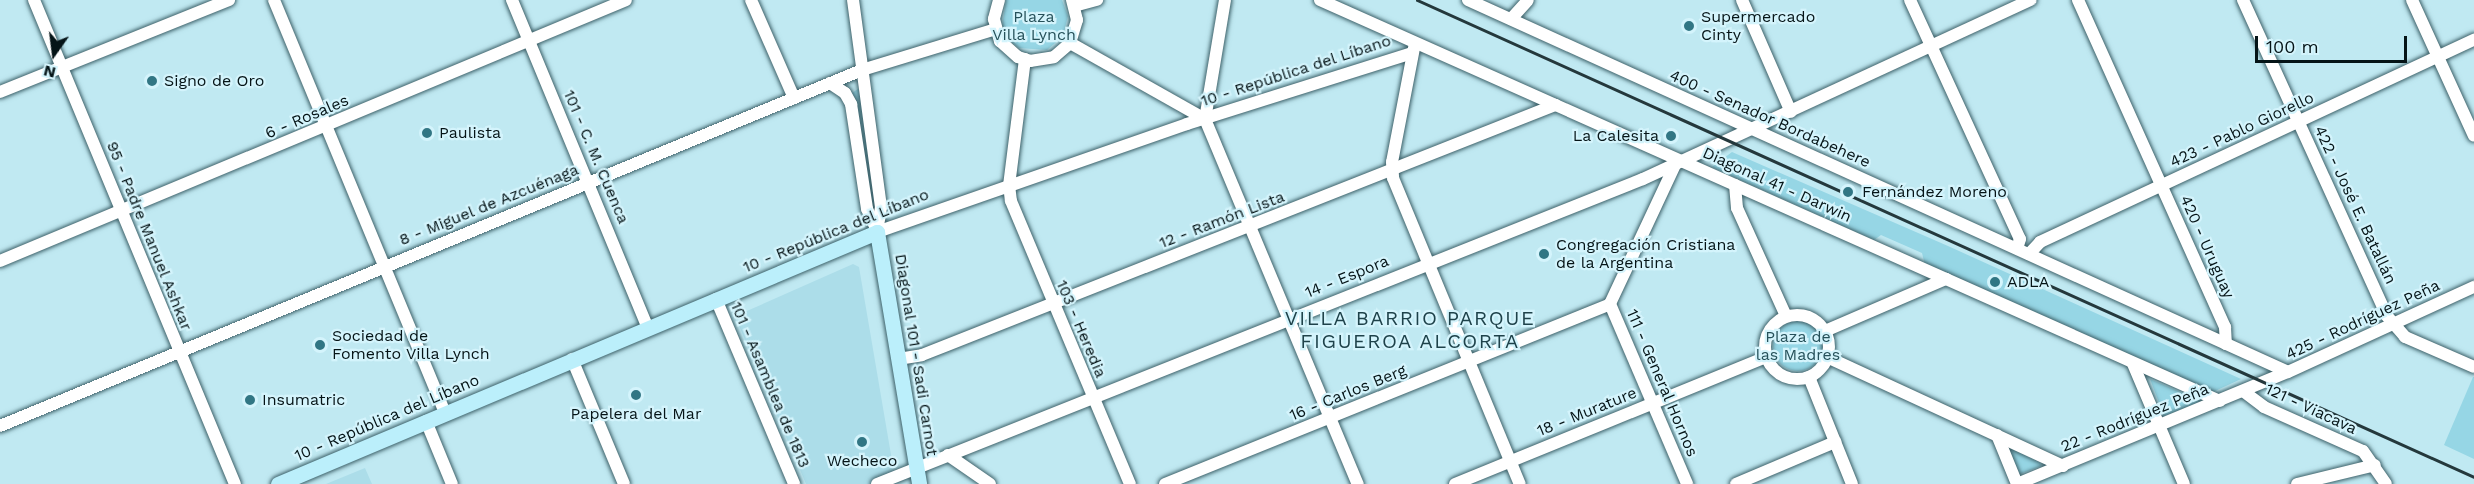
<!DOCTYPE html>
<meta charset="utf-8">
<style>
body{margin:0}
#map{position:relative;width:2474px;height:484px;overflow:hidden;background:#c0e9f2;font-family:"Work Sans",sans-serif}
div>[style]{position:absolute}
.built>*{inset:0;background:#acdde9}
.green>*{inset:0;background:#96d6e5}
.round{border-radius:50%}
.roads{filter:drop-shadow(0 0 2px #3d6169) drop-shadow(0 0 2px #3d6169)}
.minor>*{height:12px;margin:-6px;padding:0 6px;transform-origin:6px;border-radius:6px;background:#fff}
.minor>.ring{margin:-6px;padding:0;box-sizing:content-box;background:none;border:12px solid #fff;border-radius:50%}
.major>*{height:15px;margin:-7.5px;padding:0 7.5px;transform-origin:7.5px;border-radius:7.5px;background:#bbeffb}
.rail>*{height:3px;margin:-1.5px;padding:0 1.5px;transform-origin:1.5px;border-radius:1.5px;background:#24383c}
.dots>*{width:16px;height:16px;translate:-50% -50%;box-sizing:border-box;border:3px solid #d4f4fc;border-radius:50%}
span{translate:-50% -50%;white-space:nowrap;text-align:center;line-height:1.15;-webkit-text-stroke:4.5px #d4f4fc;paint-order:stroke}
.park-label{font-size:16px;color:#26515a}
.poi-label{font-size:16px;color:#051417}
.left{translate:0 -50%;text-align:left}
.right{translate:-100% -50%;text-align:right}
.street-label{font-size:16px;color:#051417}
.quarter-label{font-size:20px;color:#1e424a;letter-spacing:1.5px}
.north{position:absolute;left:24px;top:24px;width:60px;height:60px;-webkit-text-stroke:4px #d4f4fc;paint-order:stroke;rotate:194deg;font-size:16px;font-weight:700;line-height:24px;text-align:center;color:#051417}
.north::after{content:'';display:block;margin:auto;width:21px;height:27px;background:#051417;clip-path:polygon(50% 0,100% 100%,50% 72%,0 100%)}
.scale{position:absolute;left:2255px;top:36px;width:152px;height:27px;box-sizing:border-box;border:3px solid #051417;border-top:0;padding-left:8px;font-size:18px;line-height:21px;white-space:nowrap;color:#051417;-webkit-text-stroke:4px #d4f4fc;paint-order:stroke}
</style>
<div id="map">
<div class="built">
<div style="clip-path:polygon(853px 264px,859px 267px,896px 484px,806px 484px,737px 321px,740px 314px)"></div>
<div style="clip-path:polygon(365px 468px,372px 484px,326px 484px)"></div>
</div>
<div class="green">
<div style="clip-path:polygon(1006px 0,1062px 0,1068px 16px,1063px 36px,1047px 50px,1019px 48px,1008px 39px,1002px 27px)"></div>
<div style="clip-path:polygon(858px 89px,862px 93px,875px 202px,871px 203px,852px 93px)"></div>
<div style="clip-path:polygon(1732px 152px,1948px 246px,2241px 379px,2213px 392px,1925px 265px,1922px 253px,1881px 235px,1874px 240px,1712px 167px)"></div>
<div class="round" style="left:1773px;top:321px;width:50px;height:50px"></div>
<div style="clip-path:polygon(2473px 377px,2474px 377px,2474px 459px,2444px 445px)"></div>
<div style="clip-path:polygon(2150px 379px,2203px 402px,2164px 416px)"></div>
<div style="clip-path:polygon(2010px 448px,2040px 463px,2041px 466px,2020px 474px,2008px 451px)"></div>
</div>
<div class="roads">
<div class="minor">
<div style="left:34px;top:0;width:524px;rotate:67.45deg"></div>
<div style="left:274px;top:0;width:447px;rotate:67.5deg"></div>
<div style="left:512px;top:0;width:355px;rotate:67.5deg"></div>
<div style="left:751px;top:0;width:107px;rotate:66.3deg"></div>
<div style="left:853px;top:0;width:209px;rotate:82.3deg"></div>
<div style="left:881px;top:207px;width:25px;rotate:99deg"></div>
<div style="left:999px;top:0;width:20px;rotate:105deg"></div>
<div style="left:994px;top:19px;width:23px;rotate:75deg"></div>
<div style="left:1000px;top:41px;width:24px;rotate:42deg"></div>
<div style="left:1018px;top:57px;width:13px;rotate:18deg"></div>
<div style="left:1030px;top:61px;width:24px;rotate:-9deg"></div>
<div style="left:1054px;top:57px;width:21px;rotate:-41deg"></div>
<div style="left:1070px;top:43px;width:24px;rotate:-73deg"></div>
<div style="left:1077px;top:20px;width:21px;rotate:-104deg"></div>
<div style="left:1225px;top:0;width:121px;rotate:99.5deg"></div>
<div style="left:1205px;top:119px;width:396px;rotate:67.3deg"></div>
<div style="left:1320px;top:0;width:985px;rotate:24.02deg"></div>
<div style="left:1468px;top:0;width:900px;rotate:24.4deg"></div>
<div style="left:1742px;top:0;width:122px;rotate:66.4deg"></div>
<div style="left:1910px;top:0;width:263px;rotate:65.3deg"></div>
<div style="left:2020px;top:239px;width:10px;rotate:107deg"></div>
<div style="left:2078px;top:0;width:359px;rotate:65.8deg"></div>
<div style="left:2225px;top:327px;width:17px;rotate:87deg"></div>
<div style="left:2243px;top:0;width:347px;rotate:65.5deg"></div>
<div style="left:2387px;top:316px;width:28px;rotate:49deg"></div>
<div style="left:2405px;top:337px;width:75px;rotate:23.5deg"></div>
<div style="left:2412px;top:0;width:149px;rotate:65.5deg"></div>
<div style="left:1074px;top:6px;width:24px;rotate:-15deg"></div>
<div style="left:1511px;top:19px;width:25px;rotate:-48deg"></div>
<div style="left:1070px;top:43px;width:155px;rotate:29.4deg"></div>
<div style="left:1414px;top:48px;width:116px;rotate:100.9deg"></div>
<div style="left:1392px;top:162px;width:16px;rotate:86deg"></div>
<div style="left:1393px;top:178px;width:331px;rotate:67.5deg"></div>
<div style="left:1025px;top:59px;width:127px;rotate:97.2deg"></div>
<div style="left:1009px;top:185px;width:16px;rotate:83deg"></div>
<div style="left:1011px;top:201px;width:307px;rotate:67.2deg"></div>
<div style="left:830px;top:83px;width:18px;rotate:34deg"></div>
<div style="left:845px;top:93px;width:13px;rotate:61deg"></div>
<div style="left:851px;top:104px;width:106px;rotate:81.3deg"></div>
<div style="left:867px;top:209px;width:23px;rotate:65deg"></div>
<div style="left:0;top:92px;width:247px;rotate:-21.9deg"></div>
<div style="left:1675px;top:165px;width:153px;rotate:115.1deg"></div>
<div style="left:1610px;top:304px;width:196px;rotate:66.8deg"></div>
<div style="left:1735px;top:185px;width:23px;rotate:85deg"></div>
<div style="left:1737px;top:208px;width:119px;rotate:65.6deg"></div>
<div style="left:877px;top:232px;width:328px;rotate:-19.2deg"></div>
<div style="left:1187px;top:124px;width:236px;rotate:-17.5deg"></div>
<div style="left:2029px;top:254px;width:16px;rotate:-47deg"></div>
<div style="left:2040px;top:242px;width:479px;rotate:-25deg"></div>
<div style="left:0;top:261px;width:678px;rotate:-22.63deg"></div>
<div style="left:716px;top:299px;width:201px;rotate:67.1deg"></div>
<div class="ring" style="left:1765px;top:315px;width:52px;height:52px"></div>
<div style="left:1825px;top:331px;width:132px;rotate:-23.3deg"></div>
<div style="left:1827px;top:357px;width:260px;rotate:24.8deg"></div>
<div style="left:572px;top:359px;width:135px;rotate:67.4deg"></div>
<div style="left:898px;top:359px;width:24px;rotate:-9deg"></div>
<div style="left:922px;top:355px;width:681px;rotate:-21.55deg"></div>
<div style="left:2133px;top:364px;width:130px;rotate:67deg"></div>
<div style="left:1809px;top:377px;width:115px;rotate:68.1deg"></div>
<div style="left:2243px;top:391px;width:26px;rotate:37deg"></div>
<div style="left:2264px;top:407px;width:108px;rotate:24deg"></div>
<div style="left:2363px;top:451px;width:40px;rotate:55.1deg"></div>
<div style="left:426px;top:421px;width:68px;rotate:67.6deg"></div>
<div style="left:0;top:426px;width:933px;rotate:-22.44deg"></div>
<div style="left:862px;top:70px;width:140px;rotate:-17deg"></div>
<div style="left:1997px;top:435px;width:53px;rotate:67.8deg"></div>
<div style="left:948px;top:455px;width:51px;rotate:34.6deg"></div>
<div style="left:877px;top:484px;width:824px;rotate:-21.71deg"></div>
<div style="left:1643px;top:179px;width:427px;rotate:-24.8deg"></div>
<div style="left:1165px;top:484px;width:480px;rotate:-22deg"></div>
<div style="left:1455px;top:484px;width:336px;rotate:-22.2deg"></div>
<div style="left:1736px;top:484px;width:108px;rotate:-23deg"></div>
<div style="left:2017px;top:484px;width:293px;rotate:-22.5deg"></div>
<div style="left:2288px;top:372px;width:205px;rotate:-24.6deg"></div>
<div style="left:2297px;top:484px;width:80px;rotate:-13.7deg"></div>
</div>
<div class="major">
<div style="left:278px;top:484px;width:650px;rotate:-22.82deg"></div>
<div style="left:877px;top:232px;width:255px;rotate:80.5deg"></div>
</div>
</div>
<div class="rail">
<div style="left:1417px;top:0;width:1160px;rotate:24.29deg"></div>
</div>
<div class="dots">
<div style="left:1689px;top:26px;background:#317684"></div>
<div style="left:152px;top:81px;background:#317684"></div>
<div style="left:427px;top:133px;background:#317684"></div>
<div style="left:1671px;top:136px;background:#317684"></div>
<div style="left:1848px;top:192px;background:#317684"></div>
<div style="left:1544px;top:254px;background:#317684"></div>
<div style="left:1995px;top:282px;background:#317684"></div>
<div style="left:320px;top:345px;background:#317684"></div>
<div style="left:636px;top:395px;background:#317684"></div>
<div style="left:250px;top:400px;background:#317684"></div>
<div style="left:862px;top:442px;background:#317684"></div>
</div>
<div class="park-label">
<span style="left:1034px;top:26px">Plaza<br>Villa Lynch</span>
<span style="left:1798px;top:346px">Plaza de<br>las Madres</span>
</div>
<div class="poi-label">
<span class="left" style="left:1701px;top:26px">Supermercado<br>Cinty</span>
<span class="left" style="left:164px;top:81px">Signo de Oro</span>
<span class="left" style="left:439px;top:133px">Paulista</span>
<span class="right" style="left:1659px;top:136px">La Calesita</span>
<span class="left" style="left:1862px;top:192px">Fernández Moreno</span>
<span class="left" style="left:1556px;top:254px">Congregación Cristiana<br>de la Argentina</span>
<span class="left" style="left:2007px;top:282px">ADLA</span>
<span class="left" style="left:332px;top:345px">Sociedad de<br>Fomento Villa Lynch</span>
<span class="left" style="left:262px;top:400px">Insumatric</span>
<span style="left:636px;top:414px">Papelera del Mar</span>
<span style="left:862px;top:461px">Wecheco</span>
</div>
<div class="street-label">
<span style="left:1296px;top:71px;rotate:-18deg">10 - República del Líbano</span>
<span style="left:307px;top:117px;rotate:-23deg">6 - Rosales</span>
<span style="left:1770px;top:119px;rotate:24deg">400 - Senador Bordabehere</span>
<span style="left:2242px;top:130px;rotate:-25deg">423 - Pablo Giorello</span>
<span style="left:596px;top:157px;rotate:67deg">101 - C. M. Cuenca</span>
<span style="left:1777px;top:185px;rotate:24deg">Diagonal 41 - Darwin</span>
<span style="left:489px;top:205px;rotate:-22deg">8 - Miguel de Azcuénaga</span>
<span style="left:2355px;top:205px;rotate:65deg">422 - José E. Batallán</span>
<span style="left:1222px;top:220px;rotate:-21deg">12 - Ramón Lista</span>
<span style="left:836px;top:231px;rotate:-22deg">10 - República del Líbano</span>
<span style="left:149px;top:236px;rotate:68deg">95 - Padre Manuel Ashkar</span>
<span style="left:2207px;top:247px;rotate:66deg">420 - Uruguay</span>
<span style="left:1347px;top:277px;rotate:-22deg">14 - Espora</span>
<span style="left:2363px;top:320px;rotate:-25deg">425 - Rodríguez Peña</span>
<span style="left:1081px;top:329px;rotate:67deg">103 - Heredia</span>
<span style="left:916px;top:355px;rotate:81deg">Diagonal 101 - Sadi Carnot</span>
<span style="left:1662px;top:383px;rotate:67deg">111 - General Hornos</span>
<span style="left:770px;top:385px;rotate:67deg">101 - Asamblea de 1813</span>
<span style="left:1348px;top:393px;rotate:-22deg">16 - Carlos Berg</span>
<span style="left:2311px;top:409px;rotate:25deg">121 - Viacava</span>
<span style="left:1587px;top:412px;rotate:-22deg">18 - Murature</span>
<span style="left:387px;top:418px;rotate:-23deg">10 - República del Líbano</span>
<span style="left:2135px;top:418px;rotate:-22deg">22 - Rodríguez Peña</span>
</div>
<div class="quarter-label">
<span style="left:1410px;top:330px">VILLA BARRIO PARQUE<br>FIGUEROA ALCORTA</span>
</div>
<div class="north">N</div>
<div class="scale">100 m</div>
</div>
